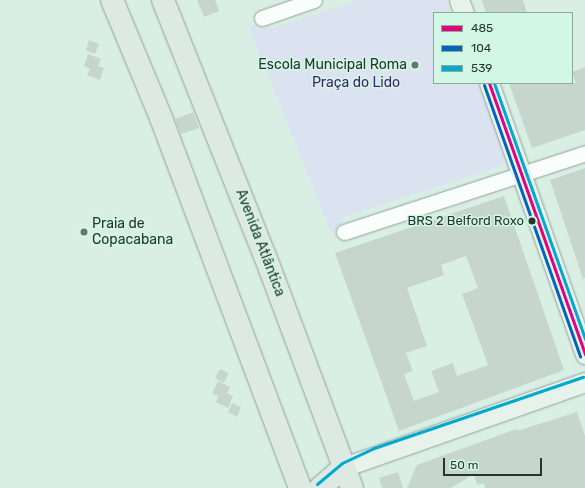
<!DOCTYPE html>
<meta charset="utf-8">
<style>
body{margin:0}
#map{position:relative;width:585px;height:488px;overflow:hidden;background:#daefe4;font-family:Rubik,sans-serif}
div>[style]{position:absolute}
.green>*{inset:0;background:#dce3f0}
.building>*{inset:0;background:#c6d6ce}
.roads{filter:drop-shadow(0 0 1px #92a19a) drop-shadow(0 0 1px #92a19a)}
.minor>*{height:15px;margin:-7.5px;padding:0 7.5px;transform-origin:7.5px;border-radius:7.5px;background:#f9fdfb}
.major>*{height:19px;margin:-9.5px;padding:0 9.5px;transform-origin:9.5px;border-radius:9.5px;background:#e8f2ec}
.highway>*{height:22px;margin:-11px;padding:0 11px;transform-origin:11px;border-radius:11px;background:#dde9e3}
.bus-1>*{height:3px;margin:-1.5px;padding:0 1.5px;transform-origin:1.5px;border-radius:1.5px;background:#e5007d}
.bus-2>*{height:3px;margin:-1.5px;padding:0 1.5px;transform-origin:1.5px;border-radius:1.5px;background:#0065bd}
.bus-3>*{height:3px;margin:-1.5px;padding:0 1.5px;transform-origin:1.5px;border-radius:1.5px;background:#00a9ce}
.dots>*{width:11px;height:11px;translate:-50% -50%;box-sizing:border-box;border:2px solid #d2f7e4;border-radius:50%}
span{translate:-50% -50%;white-space:nowrap;text-align:center;line-height:1.15;-webkit-text-stroke:3px #d2f7e4;paint-order:stroke}
.bus-label{font-size:13px;color:#26352e}
.right{translate:-100% -50%;text-align:right}
.poi-label{font-size:14px;color:#26352e}
.left{translate:0 -50%;text-align:left}
.park-label{font-size:14px;color:#3e1e78}
.street-label{font-size:14px;color:#26352e}
.legend{position:absolute;left:433px;top:12px;width:140px;height:72px;box-sizing:border-box;background:#d2f7e4;border:1px solid #8da99b;margin:0;padding:5px 7px;list-style:none;font-size:12px;color:#26352e}
.legend li{display:flex;align-items:center;gap:8px;height:20px}
.legend b{width:20px;border:1px solid #8da99b}
.scale{position:absolute;left:443px;top:458px;width:99px;height:18px;box-sizing:border-box;border:2px solid #26352e;border-top:0;padding-left:5px;font-size:12px;line-height:14px;white-space:nowrap;color:#26352e;-webkit-text-stroke:3px #d2f7e4;paint-order:stroke}
</style>
<div id="map">
<div class="green">
<div style="clip-path:polygon(358px 0,446px 0,451px 13px,434px 13px,434px 83px,477px 83px,504px 153px,504px 161px,498px 167px,344px 217px,336px 231px,331px 233px,249px 28px,258px 24px,264px 28px,276px 27px)"></div>
</div>
<div class="building">
<div style="clip-path:polygon(197px 0,215px 0,219px 11px,204px 17px)"></div>
<div style="clip-path:polygon(482px 0,523px 0,527px 13px,486px 13px)"></div>
<div style="clip-path:polygon(89px 40px,99px 44px,95px 54px,86px 50px)"></div>
<div style="clip-path:polygon(88px 54px,101px 59px,98px 66px,104px 68px,100px 80px,87px 75px,90px 69px,84px 66px)"></div>
<div style="clip-path:polygon(585px 67px,585px 130px,532px 148px,509px 83px,576px 83px,572px 72px)"></div>
<div style="clip-path:polygon(193px 112px,199px 128px,181px 134px,175px 119px)"></div>
<div style="clip-path:polygon(585px 168px,585px 278px,583px 279px,550px 180px)"></div>
<div style="clip-path:polygon(evenodd,504px 196px,564px 370px,399px 431px,335px 253px,504px 196px,466px 256px,478px 288px,462px 294px,488px 365px,457px 376px,453px 363px,431px 371px,439px 392px,414px 401px,404px 374px,413px 371px,406px 353px,427px 346px,407px 288px,444px 275px,441px 265px,466px 256px)"></div>
<div style="clip-path:polygon(220px 369px,229px 373px,224px 383px,215px 378px)"></div>
<div style="clip-path:polygon(218px 381px,230px 387px,227px 393px,233px 396px,228px 408px,216px 402px,218px 396px,212px 393px)"></div>
<div style="clip-path:polygon(232px 403px,241px 407px,237px 417px,228px 412px)"></div>
<div style="clip-path:polygon(577px 412px,585px 436px,585px 488px,485px 488px,484px 483px,477px 485px,474px 474px,451px 488px,407px 488px,417px 465px,516px 429px,517px 431px)"></div>
<div style="clip-path:polygon(398px 472px,403px 488px,382px 488px,379px 478px)"></div>
</div>
<div class="roads">
<div class="minor">
<div style="left:262px;top:18px;width:55px;rotate:-19.1deg"></div>
<div style="left:344px;top:232px;width:254px;rotate:-18.1deg"></div>
</div>
<div class="major">
<div style="left:459px;top:0;width:14px;rotate:69deg"></div>
<div style="left:489px;top:83px;width:288px;rotate:70.5deg"></div>
<div style="left:344px;top:467px;width:256px;rotate:-19.4deg"></div>
</div>
<div class="highway">
<div style="left:112px;top:0;width:128px;rotate:67.4deg"></div>
<div style="left:161px;top:118px;width:395px;rotate:69.4deg"></div>
<div style="left:163px;top:0;width:289px;rotate:68.3deg"></div>
<div style="left:270px;top:269px;width:234px;rotate:69.5deg"></div>
<div style="left:320px;top:488px;width:32px;rotate:-41deg"></div>
</div>
</div>
<div class="bus-1">
<div style="left:489px;top:83px;width:288px;rotate:70.5deg"></div>
</div>
<div class="bus-2">
<div style="left:484px;top:85px;width:288px;rotate:70.5deg"></div>
</div>
<div class="bus-3">
<div style="left:494px;top:83px;width:272px;rotate:70.4deg"></div>
<div style="left:317px;top:484px;width:33px;rotate:-40deg"></div>
<div style="left:342px;top:463px;width:35px;rotate:-25deg"></div>
<div style="left:374px;top:448px;width:221px;rotate:-18.8deg"></div>
</div>
<div class="dots">
<div style="left:415px;top:65px;background:#65766e"></div>
<div style="left:532px;top:221px;background:#26352e"></div>
<div style="left:84px;top:232px;background:#65766e"></div>
</div>
<div class="bus-label">
<span class="right" style="left:524px;top:221px">BRS 2 Belford Roxo</span>
</div>
<div class="poi-label">
<span class="right" style="left:407px;top:65px">Escola Municipal Roma</span>
<span class="left" style="left:92px;top:232px">Praia de<br>Copacabana</span>
</div>
<div class="park-label">
<span style="left:356px;top:83px">Praça do Lido</span>
</div>
<div class="street-label">
<span style="left:260px;top:243px;rotate:69deg">Avenida Atlântica</span>
</div>
<ul class="legend">
<li><b style="height:5px;background:#e5007d"></b>485</li>
<li><b style="height:5px;background:#0065bd"></b>104</li>
<li><b style="height:5px;background:#00a9ce"></b>539</li>
</ul>
<div class="scale">50 m</div>
</div>
